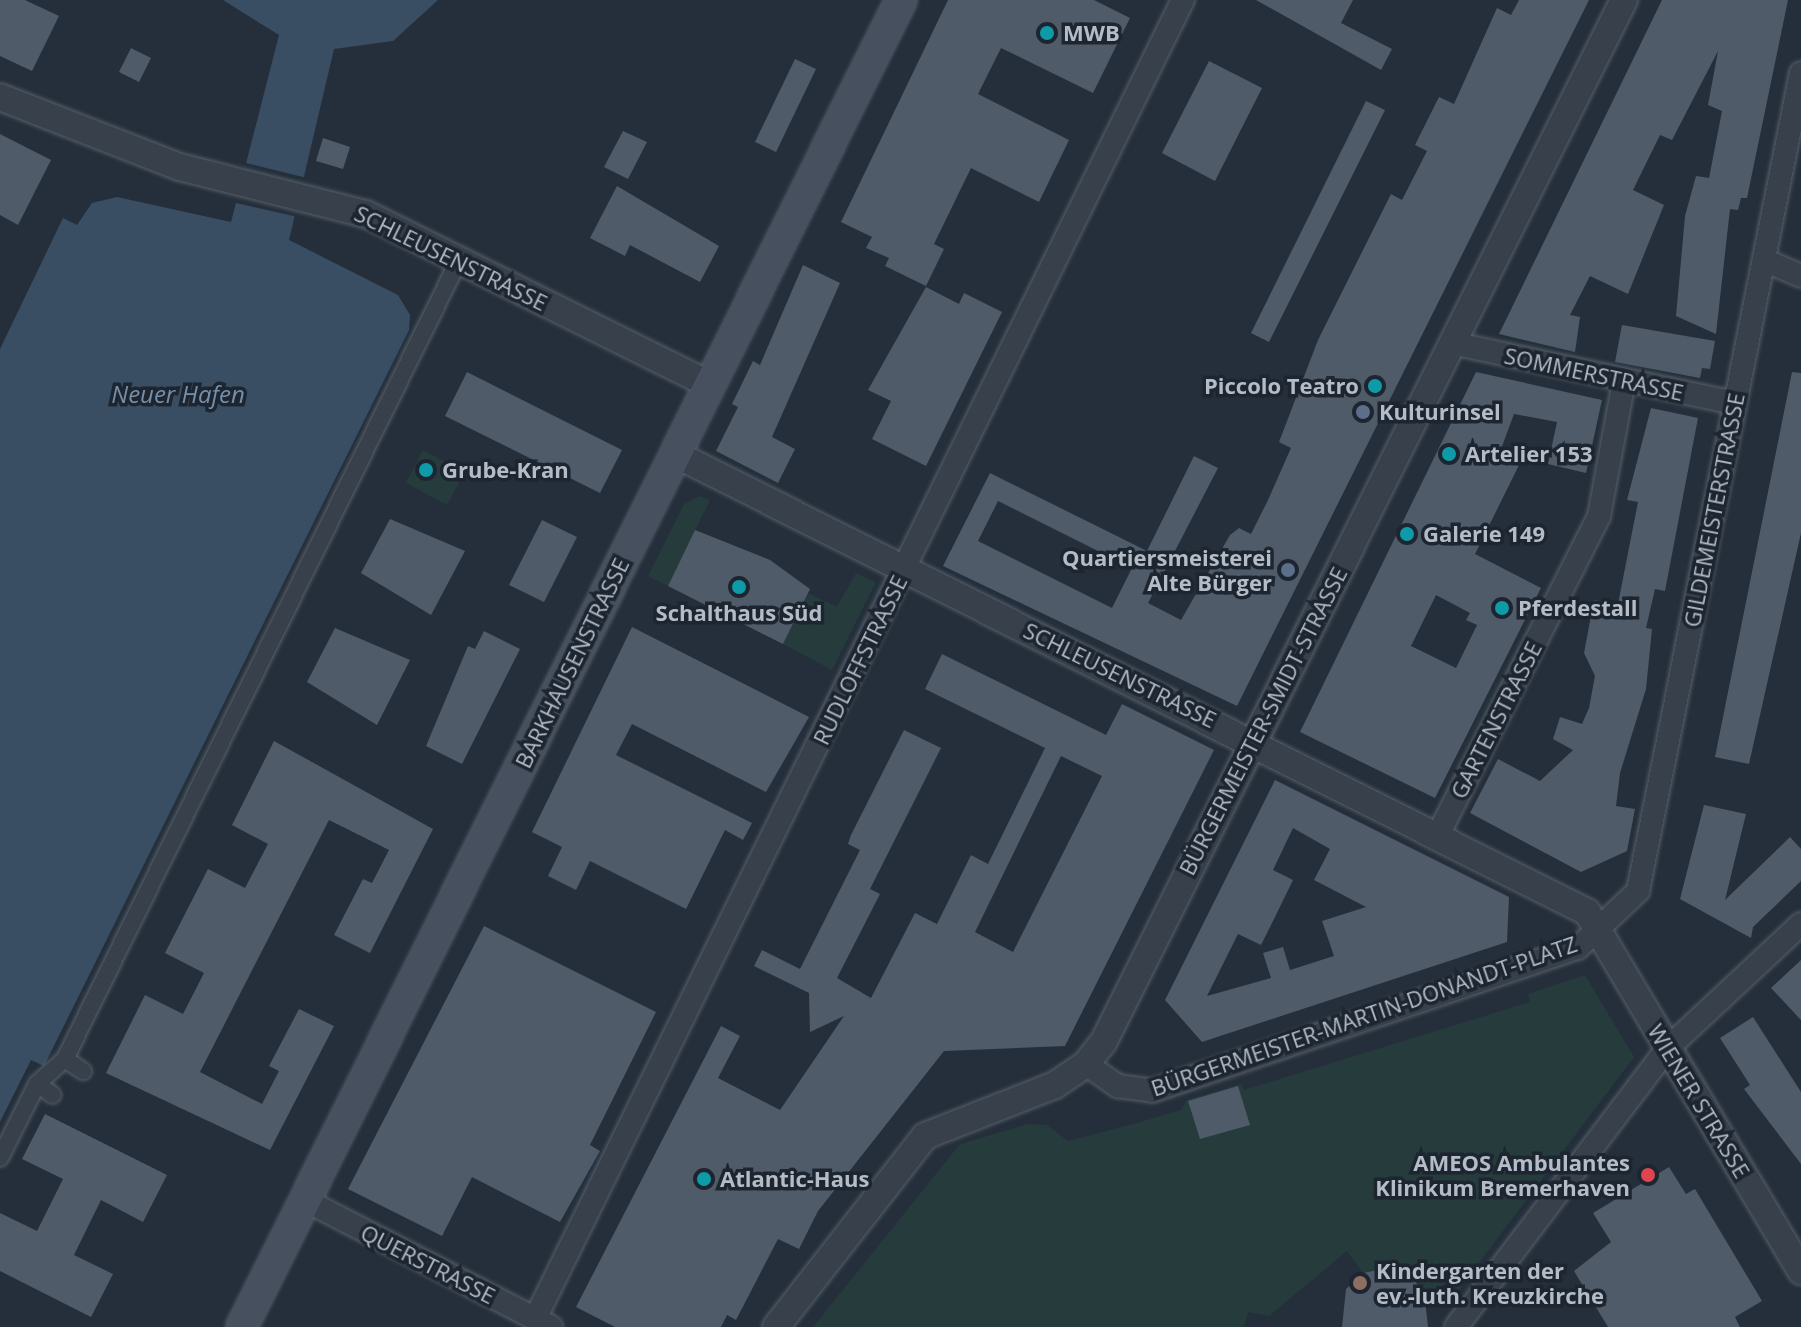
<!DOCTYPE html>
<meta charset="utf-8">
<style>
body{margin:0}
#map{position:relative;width:1801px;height:1327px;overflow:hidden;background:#242f3b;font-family:"Open Sans",sans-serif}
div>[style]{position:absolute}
.green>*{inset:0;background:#263b3c}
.water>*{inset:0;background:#3a4e63}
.pier>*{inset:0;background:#242f3b}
.building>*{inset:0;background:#4f5b69}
.roads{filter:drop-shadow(0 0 2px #565f69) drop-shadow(0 0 2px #565f69)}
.pedestrian>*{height:16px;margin:-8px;padding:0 8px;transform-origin:8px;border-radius:8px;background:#38414b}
.minor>*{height:22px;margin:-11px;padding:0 11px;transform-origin:11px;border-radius:11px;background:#38414b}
.tertiary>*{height:26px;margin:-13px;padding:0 13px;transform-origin:13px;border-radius:13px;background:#38414b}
.secondary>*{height:30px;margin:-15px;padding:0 15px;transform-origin:15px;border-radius:15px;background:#46505e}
.dots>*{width:22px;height:22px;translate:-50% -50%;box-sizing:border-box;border:4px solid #1d2630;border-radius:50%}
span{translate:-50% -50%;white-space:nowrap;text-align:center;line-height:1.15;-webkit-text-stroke:7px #1d2630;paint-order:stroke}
.poi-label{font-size:22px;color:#b3bcc7;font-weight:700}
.left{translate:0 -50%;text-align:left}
.right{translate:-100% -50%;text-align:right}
.street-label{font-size:22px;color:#b3bcc7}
.water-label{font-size:24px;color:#758ea9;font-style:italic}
</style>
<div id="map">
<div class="green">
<div style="clip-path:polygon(423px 450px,465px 472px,447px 505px,406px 483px)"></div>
<div style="clip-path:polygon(700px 496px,710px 500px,668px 586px,648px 576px,684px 504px)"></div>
<div style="clip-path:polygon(856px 573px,876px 582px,832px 670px,783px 644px,808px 593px,837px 607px)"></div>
<div style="clip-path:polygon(1585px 975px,1634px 1057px,1445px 1308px,1409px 1275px,1387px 1268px,1363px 1273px,1347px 1251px,1269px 1316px,1248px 1312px,1244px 1327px,813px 1327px,960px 1144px,1028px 1124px,1047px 1125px,1068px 1141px,1137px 1123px,1181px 1110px,1187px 1100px,1241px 1084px,1244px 1090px,1530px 1002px,1528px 994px)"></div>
</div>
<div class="water">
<div style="clip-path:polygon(223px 0,438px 0,393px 41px,334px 49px,289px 240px,398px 295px,410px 315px,409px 330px,44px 1066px,31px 1060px,0 1122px,0 349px,63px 218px,77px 225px,92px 203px,117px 197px,231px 222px,279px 35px)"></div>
</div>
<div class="pier">
<div style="clip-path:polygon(242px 162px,307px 178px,298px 217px,232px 202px)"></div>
</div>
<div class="building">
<div style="clip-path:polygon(0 0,25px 0,59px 16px,32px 71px,0 56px)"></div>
<div style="clip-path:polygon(948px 0,1094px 0,1130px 18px,1093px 93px,1001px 48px,978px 94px,1069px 140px,1039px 202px,971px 168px,934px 244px,944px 249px,926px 286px,885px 266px,889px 258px,866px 248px,872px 237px,841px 222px)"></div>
<div style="clip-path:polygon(1256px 0,1353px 0,1341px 23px,1392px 49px,1381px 70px)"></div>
<div style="clip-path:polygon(evenodd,1519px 0,1589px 0,1237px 706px,943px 566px,990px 473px,1147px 551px,1194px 456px,1218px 468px,1148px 603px,1181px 620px,1230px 535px,1239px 528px,1251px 534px,1268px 500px,1291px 448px,1279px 442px,1318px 340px,1391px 194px,1402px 200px,1427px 151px,1415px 145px,1439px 97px,1454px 104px,1497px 8px,1511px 15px,1519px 0,998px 501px,1132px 568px,1112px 608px,978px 541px,998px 501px)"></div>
<div style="clip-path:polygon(1662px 0,1788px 0,1747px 198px,1741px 198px,1738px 210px,1730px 209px,1716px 334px,1676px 316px,1685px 216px,1696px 176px,1709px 178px,1722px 111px,1708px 105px,1718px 51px,1672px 140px,1660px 135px,1633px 190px,1664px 205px,1628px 294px,1590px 276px,1570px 315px,1580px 317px,1575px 352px,1499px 334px)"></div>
<div style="clip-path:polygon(131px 48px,151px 58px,139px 82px,119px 72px)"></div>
<div style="clip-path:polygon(795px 59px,816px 69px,776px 152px,755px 142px)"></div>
<div style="clip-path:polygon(1209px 61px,1262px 88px,1215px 181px,1162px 153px)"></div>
<div style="clip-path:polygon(1366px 101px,1385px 110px,1269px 342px,1251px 333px)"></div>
<div style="clip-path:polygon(623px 131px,647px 142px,628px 179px,604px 167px)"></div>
<div style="clip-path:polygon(0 134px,51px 160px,18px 225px,0 215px)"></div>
<div style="clip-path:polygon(323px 138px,350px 147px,343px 169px,316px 161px)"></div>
<div style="clip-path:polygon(617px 186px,719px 246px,700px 282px,630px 245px,625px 256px,590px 238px)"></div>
<div style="clip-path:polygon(803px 265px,840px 283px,772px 437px,795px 449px,778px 483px,716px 451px,738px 407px,732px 404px,753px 361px,760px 365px)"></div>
<div style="clip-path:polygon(926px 287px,959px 304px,964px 293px,1002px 312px,926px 466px,872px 439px,891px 401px,868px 390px)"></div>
<div style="clip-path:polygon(1622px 325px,1715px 341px,1710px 369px,1702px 368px,1700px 378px,1615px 362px)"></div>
<div style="clip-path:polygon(467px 372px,622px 450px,600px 493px,445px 416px)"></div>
<div style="clip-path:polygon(evenodd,1476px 372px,1602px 400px,1586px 473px,1548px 464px,1557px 422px,1514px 414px,1501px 449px,1522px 459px,1475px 554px,1541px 588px,1435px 798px,1300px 732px,1476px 372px,1436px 595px,1470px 613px,1466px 620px,1477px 625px,1456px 668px,1411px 646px,1436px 595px)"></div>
<div style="clip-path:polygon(1792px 372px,1801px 373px,1801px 533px,1749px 764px,1715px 757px)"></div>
<div style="clip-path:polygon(1651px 408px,1698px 418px,1665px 591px,1655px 589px,1646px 628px,1652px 629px,1646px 689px,1620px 773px,1616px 806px,1635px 809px,1627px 851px,1581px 872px,1470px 813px,1498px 759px,1540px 781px,1573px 750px,1553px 739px,1560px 717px,1582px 724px,1589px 708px,1595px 676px,1584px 653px,1594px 600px,1618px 604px,1638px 502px,1627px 500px)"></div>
<div style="clip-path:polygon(390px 519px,465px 551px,431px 615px,361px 573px)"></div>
<div style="clip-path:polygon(542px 520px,577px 537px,544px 602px,509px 585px)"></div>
<div style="clip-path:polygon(695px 530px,770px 560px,810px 589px,783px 644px,668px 586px)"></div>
<div style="clip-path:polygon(632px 627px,809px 717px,766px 792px,632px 724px,616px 755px,752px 823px,743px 840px,725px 830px,686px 909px,590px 861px,576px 890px,548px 876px,562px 847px,532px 832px)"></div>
<div style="clip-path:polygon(335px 628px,410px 660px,377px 725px,307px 682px)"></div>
<div style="clip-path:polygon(484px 631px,520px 649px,462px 764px,426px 746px,468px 646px,475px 649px)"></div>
<div style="clip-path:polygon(evenodd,942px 654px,1106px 735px,1122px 704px,1214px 750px,1065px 1046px,944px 1051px,818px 1211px,799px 1249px,778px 1239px,736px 1320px,727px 1315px,721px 1327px,615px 1327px,576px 1307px,721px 1026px,740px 1036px,718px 1078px,780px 1110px,844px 1016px,810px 1032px,809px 993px,754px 966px,762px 950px,800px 969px,860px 850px,848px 844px,851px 835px,904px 730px,941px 748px,870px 889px,880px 894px,837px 978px,871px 998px,915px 913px,937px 924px,971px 855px,988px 864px,1045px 748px,925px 689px,942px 654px,1061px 756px,1102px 776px,1013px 952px,975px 932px,1061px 756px)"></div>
<div style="clip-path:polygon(274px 741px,433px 829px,370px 953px,334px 935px,363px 879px,372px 883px,389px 850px,329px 820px,200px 1072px,262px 1104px,279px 1071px,269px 1066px,299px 1009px,334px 1026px,270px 1150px,106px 1073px,145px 995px,183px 1014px,204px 973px,165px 953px,208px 869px,245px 888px,268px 844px,232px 825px)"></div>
<div style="clip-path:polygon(evenodd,1275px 780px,1509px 897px,1507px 942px,1202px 1042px,1165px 1000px,1275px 780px,1293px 828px,1330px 849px,1314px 880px,1366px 907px,1322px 921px,1334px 956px,1290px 970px,1283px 947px,1263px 953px,1271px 978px,1207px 996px,1238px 934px,1261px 945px,1274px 919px,1293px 880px,1273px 870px,1293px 828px)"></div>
<div style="clip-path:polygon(1704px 805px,1746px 814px,1725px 900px,1790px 837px,1801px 849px,1801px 881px,1753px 927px,1751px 938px,1680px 899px)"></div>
<div style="clip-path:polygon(484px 926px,656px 1012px,590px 1145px,600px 1151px,560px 1222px,472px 1177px,442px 1236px,348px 1189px)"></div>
<div style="clip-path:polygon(1801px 960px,1801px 1020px,1771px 988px)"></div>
<div style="clip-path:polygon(1753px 1017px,1801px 1092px,1801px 1164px,1744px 1089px,1750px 1085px,1720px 1038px)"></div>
<div style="clip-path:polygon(1238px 1086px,1250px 1125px,1200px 1139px,1188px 1101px)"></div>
<div style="clip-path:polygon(45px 1114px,167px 1175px,143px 1222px,101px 1200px,74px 1255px,113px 1274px,91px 1317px,0 1271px,0 1213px,37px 1231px,63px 1179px,22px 1159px)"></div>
<div style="clip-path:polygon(1669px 1167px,1686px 1194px,1695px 1189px,1762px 1301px,1735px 1317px,1740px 1327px,1608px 1327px,1574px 1271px,1611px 1242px,1593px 1213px)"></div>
<div style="clip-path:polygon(1387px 1268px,1409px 1275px,1424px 1291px,1428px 1327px,1342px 1327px,1346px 1289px,1363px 1273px)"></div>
</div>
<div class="roads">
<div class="pedestrian">
<div style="left:65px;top:1059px;width:22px;rotate:34deg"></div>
<div style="left:37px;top:1084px;width:19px;rotate:35deg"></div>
<div style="left:0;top:1158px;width:83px;rotate:-63.4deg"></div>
<div style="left:37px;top:1084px;width:38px;rotate:-42deg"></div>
<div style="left:65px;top:1059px;width:891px;rotate:-63.75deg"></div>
</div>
<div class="minor">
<div style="left:1764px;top:260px;width:40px;rotate:23.4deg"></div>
<div style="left:1452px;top:343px;width:289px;rotate:12deg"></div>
<div style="left:1439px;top:833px;width:355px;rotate:-63.2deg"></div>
<div style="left:1599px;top:516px;width:137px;rotate:-79.5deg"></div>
<div style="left:1086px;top:1064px;width:39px;rotate:35deg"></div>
<div style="left:1118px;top:1086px;width:34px;rotate:8deg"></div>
<div style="left:1152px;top:1091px;width:449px;rotate:-18.6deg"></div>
<div style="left:1578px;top:948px;width:83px;rotate:-43.5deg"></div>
<div style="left:1638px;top:891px;width:834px;rotate:-78.73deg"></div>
<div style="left:305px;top:1200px;width:277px;rotate:27.3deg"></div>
<div style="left:535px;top:1319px;width:1470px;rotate:-63.84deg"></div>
<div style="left:1456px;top:1327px;width:350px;rotate:-52.8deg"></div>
<div style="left:1668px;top:1048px;width:182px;rotate:-43deg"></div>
</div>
<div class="tertiary">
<div style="left:0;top:97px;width:193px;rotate:21.3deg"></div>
<div style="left:180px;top:167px;width:192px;rotate:14.2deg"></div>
<div style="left:366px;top:214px;width:384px;rotate:26.4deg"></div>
<div style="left:675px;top:454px;width:1021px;rotate:26.67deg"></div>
<div style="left:1587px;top:912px;width:418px;rotate:59.2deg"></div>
<div style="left:776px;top:1327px;width:242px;rotate:-52deg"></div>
<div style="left:925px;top:1136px;width:140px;rotate:-21.4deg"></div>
<div style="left:1055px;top:1085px;width:37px;rotate:-34deg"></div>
<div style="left:1086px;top:1064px;width:29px;rotate:-52deg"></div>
<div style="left:1104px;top:1041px;width:1164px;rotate:-63.46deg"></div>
</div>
<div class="secondary">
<div style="left:242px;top:1327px;width:1482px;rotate:-63.59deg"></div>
</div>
</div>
<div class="dots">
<div style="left:1047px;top:33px;background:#0f9aa8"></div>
<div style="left:1375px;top:386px;background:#0f9aa8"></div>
<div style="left:1363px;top:412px;background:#5c6f8a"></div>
<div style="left:1449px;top:454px;background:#0f9aa8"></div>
<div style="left:426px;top:470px;background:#0f9aa8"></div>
<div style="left:1407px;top:534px;background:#0f9aa8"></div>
<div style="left:1288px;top:570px;background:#5c6f8a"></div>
<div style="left:739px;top:587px;background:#0f9aa8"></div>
<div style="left:1502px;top:608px;background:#0f9aa8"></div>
<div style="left:1648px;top:1175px;background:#e0444e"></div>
<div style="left:704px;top:1179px;background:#0f9aa8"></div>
<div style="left:1360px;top:1283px;background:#8d6e63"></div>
</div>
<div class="poi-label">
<span class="left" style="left:1063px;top:33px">MWB</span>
<span class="right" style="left:1359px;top:386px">Piccolo Teatro</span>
<span class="left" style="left:1379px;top:412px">Kulturinsel</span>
<span class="left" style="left:1465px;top:454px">Artelier 153</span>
<span class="left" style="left:442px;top:470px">Grube-Kran</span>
<span class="left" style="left:1423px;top:534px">Galerie 149</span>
<span class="right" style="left:1272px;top:570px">Quartiersmeisterei<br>Alte Bürger</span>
<span class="left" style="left:1518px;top:608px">Pferdestall</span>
<span style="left:739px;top:613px">Schalthaus Süd</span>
<span class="right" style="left:1630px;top:1175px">AMEOS Ambulantes<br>Klinikum Bremerhaven</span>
<span class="left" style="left:720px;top:1179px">Atlantic-Haus</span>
<span class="left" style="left:1376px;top:1283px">Kindergarten der<br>ev.-luth. Kreuzkirche</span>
</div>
<div class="street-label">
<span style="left:451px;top:258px;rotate:26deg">SCHLEUSENSTRASSE</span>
<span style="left:1594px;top:374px;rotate:12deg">SOMMERSTRASSE</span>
<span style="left:1714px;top:510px;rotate:-79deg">GILDEMEISTERSTRASSE</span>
<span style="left:860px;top:660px;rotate:-64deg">RUDLOFFSTRASSE</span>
<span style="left:572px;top:663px;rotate:-64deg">BARKHAUSENSTRASSE</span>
<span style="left:1120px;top:675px;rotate:26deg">SCHLEUSENSTRASSE</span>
<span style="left:1496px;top:720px;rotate:-63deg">GARTENSTRASSE</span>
<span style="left:1263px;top:721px;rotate:-63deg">BÜRGERMEISTER-SMIDT-STRASSE</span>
<span style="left:1364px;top:1016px;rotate:-19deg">BÜRGERMEISTER-MARTIN-DONANDT-PLATZ</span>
<span style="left:1699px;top:1101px;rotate:59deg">WIENER STRASSE</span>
<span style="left:428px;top:1264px;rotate:27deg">QUERSTRASSE</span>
</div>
<div class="water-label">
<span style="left:178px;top:394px">Neuer Hafen</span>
</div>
</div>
